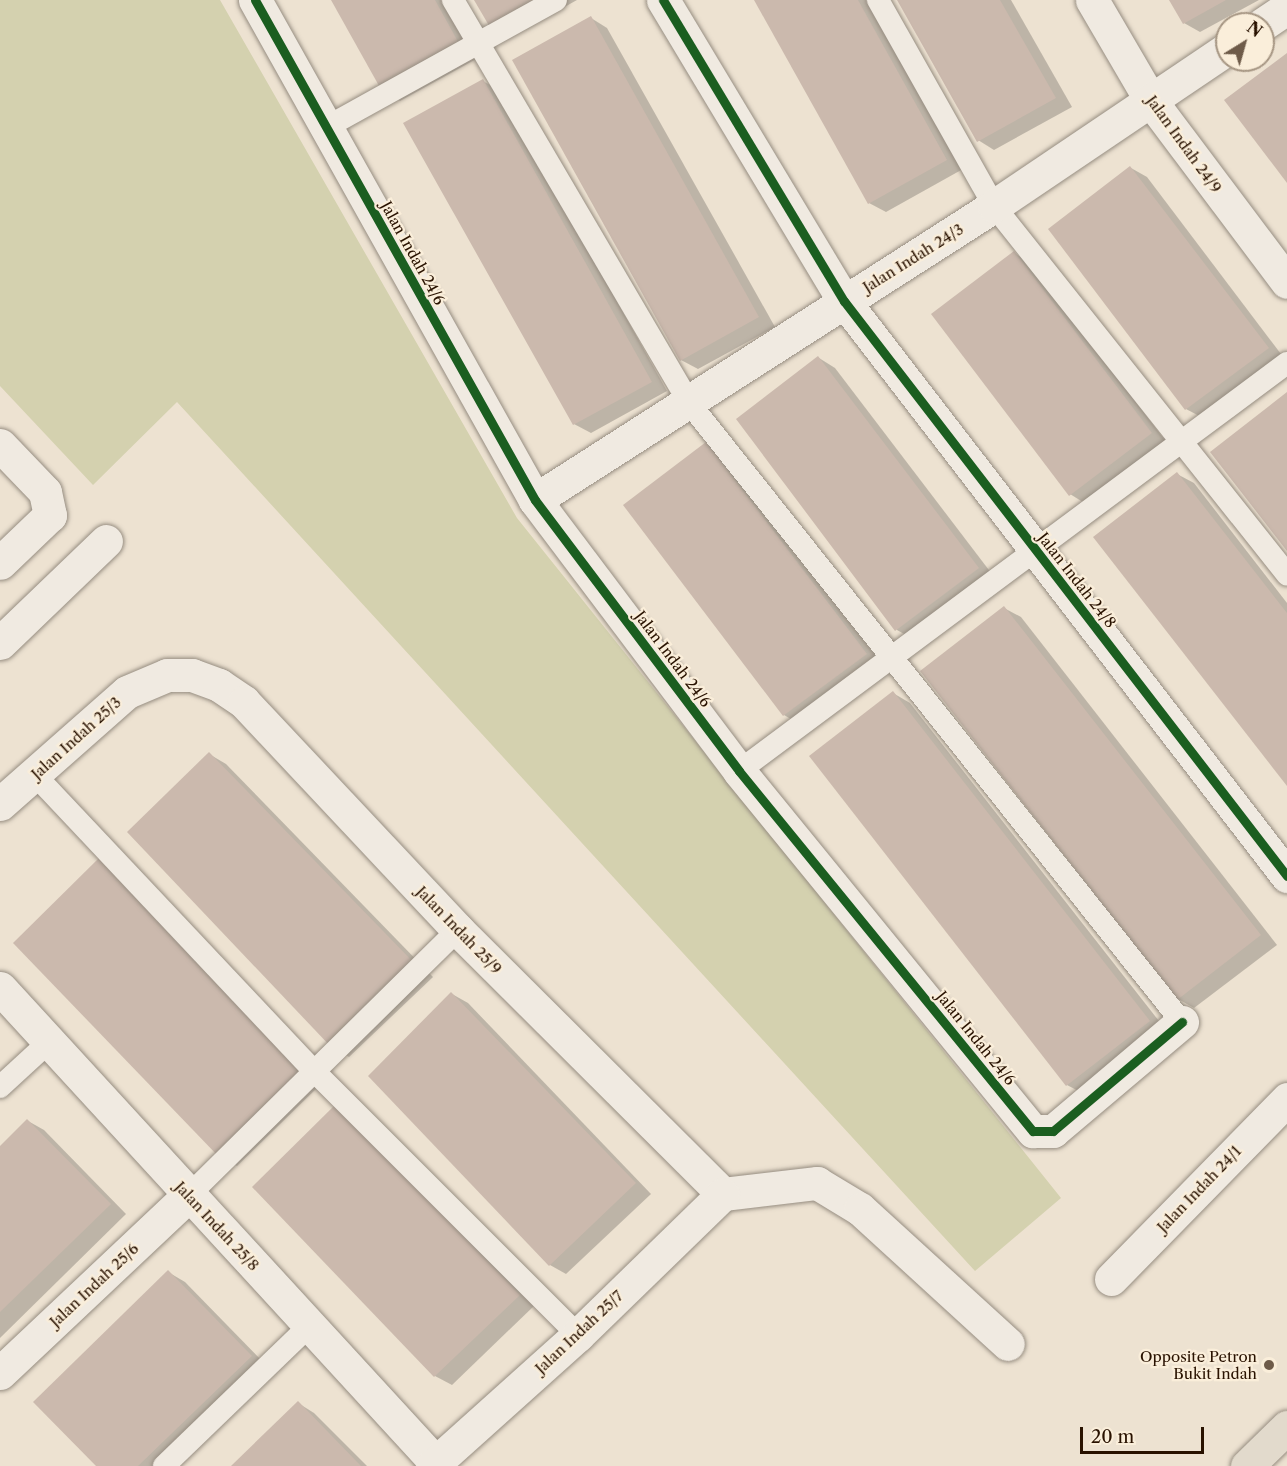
<!DOCTYPE html>
<style>
body{margin:0}
#map{position:relative;width:1287px;height:1466px;overflow:hidden;background:#ede2d1;font-family:"Libre Caslon Text",serif}
div>[style]{position:absolute}
.green>*{inset:0;background:#d4d1af}
.shadow>*{inset:0;background:#0003}
.building>*{inset:0;background:#cbb9ad}
.roads{filter:drop-shadow(0 0 2px #968d81) drop-shadow(0 0 2px #968d81)}
.service>*{height:22px;margin:-11px;padding:0 11px;transform-origin:11px;border-radius:11px;background:#f0eae1}
.minor>*{height:33px;margin:-16.5px;padding:0 16.5px;transform-origin:16.5px;border-radius:16.5px;background:#f0eae1}
.trunk>*{height:33px;margin:-16.5px;padding:0 16.5px;transform-origin:16.5px;border-radius:16.5px;background:#e2dacc}
.cycleway>*{height:9px;margin:-4.5px;padding:0 4.5px;transform-origin:4.5px;border-radius:4.5px;background:#1b5e20}
.dots>*{width:16px;height:16px;translate:-50% -50%;box-sizing:border-box;border:3px solid #faeeda;border-radius:50%}
span{translate:-50% -50%;white-space:nowrap;text-align:center;line-height:1.15;-webkit-text-stroke:4.5px #faeeda;paint-order:stroke}
.street-label{font-size:15px;color:#291200}
.poi-label{font-size:15px;color:#291200}
.right{translate:-100% -50%;text-align:right}
.north{position:absolute;left:1215px;top:12px;width:60px;height:60px;box-sizing:border-box;background:#faeeda;border:2px solid #a69683;border-radius:50%;rotate:37deg;font-size:16px;font-weight:700;line-height:24px;text-align:center;color:#291200}
.north::after{content:'';display:block;margin:auto;width:21px;height:27px;background:#6e5b49;clip-path:polygon(50% 0,100% 100%,50% 72%,0 100%)}
.scale{position:absolute;left:1080px;top:1427px;width:124px;height:27px;box-sizing:border-box;border:3px solid #291200;border-top:0;padding-left:8px;font-size:18px;line-height:21px;white-space:nowrap;color:#291200;-webkit-text-stroke:4px #faeeda;paint-order:stroke}
</style>
<div id="map">
<div class="green">
<div style="clip-path:polygon(0 0,220px 0,517px 518px,1061px 1198px,975px 1271px,177px 402px,93px 485px,0 386px)"></div>
</div>
<div class="shadow">
<div style="clip-path:polygon(333px 0,445px 0,478px 58px,400px 101px,384px 92px)"></div>
<div style="clip-path:polygon(477px 0,577px 0,509px 38px)"></div>
<div style="clip-path:polygon(756px 0,868px 0,963px 169px,886px 212px,869px 203px)"></div>
<div style="clip-path:polygon(899px 0,1011px 0,1072px 107px,994px 150px,978px 140px)"></div>
<div style="clip-path:polygon(1171px 0,1259px 0,1200px 32px,1184px 23px)"></div>
<div style="clip-path:polygon(591px 18px,607px 28px,775px 327px,698px 369px,681px 360px)"></div>
<div style="clip-path:polygon(483px 81px,499px 90px,667px 391px,591px 433px,574px 424px)"></div>
<div style="clip-path:polygon(1131px 168px,1147px 177px,1284px 358px,1203px 418px,1186px 409px)"></div>
<div style="clip-path:polygon(1014px 253px,1030px 263px,1167px 443px,1086px 504px,1070px 494px)"></div>
<div style="clip-path:polygon(819px 358px,835px 368px,995px 578px,913px 639px,897px 630px)"></div>
<div style="clip-path:polygon(706px 444px,722px 454px,882px 664px,801px 725px,784px 715px,625px 505px)"></div>
<div style="clip-path:polygon(1177px 474px,1194px 483px,1287px 603px,1287px 784px)"></div>
<div style="clip-path:polygon(1004px 608px,1021px 617px,1277px 945px,1194px 1008px,1178px 999px)"></div>
<div style="clip-path:polygon(893px 693px,910px 703px,1166px 1030px,1084px 1094px,1067px 1085px)"></div>
<div style="clip-path:polygon(209px 754px,226px 764px,433px 977px,349px 1057px,332px 1047px)"></div>
<div style="clip-path:polygon(15px 943px,321px 1084px,237px 1166px,220px 1156px)"></div>
<div style="clip-path:polygon(452px 994px,468px 1003px,651px 1194px,566px 1274px,550px 1265px)"></div>
<div style="clip-path:polygon(336px 1106px,535px 1305px,452px 1385px,435px 1376px)"></div>
<div style="clip-path:polygon(28px 1121px,44px 1130px,126px 1214px,0 1338px,0 1148px)"></div>
<div style="clip-path:polygon(168px 1272px,185px 1282px,267px 1366px,164px 1466px,98px 1466px)"></div>
<div style="clip-path:polygon(298px 1403px,314px 1413px,367px 1466px,233px 1466px)"></div>
</div>
<div class="building">
<div style="clip-path:polygon(331px 0,435px 0,462px 49px,383px 93px)"></div>
<div style="clip-path:polygon(474px 0,544px 0,491px 29px)"></div>
<div style="clip-path:polygon(754px 0,858px 0,947px 160px,868px 204px)"></div>
<div style="clip-path:polygon(897px 0,1000px 0,1056px 98px,977px 142px)"></div>
<div style="clip-path:polygon(1169px 0,1226px 0,1183px 24px)"></div>
<div style="clip-path:polygon(591px 16px,759px 317px,680px 361px,512px 60px)"></div>
<div style="clip-path:polygon(1287px 53px,1287px 183px,1224px 100px)"></div>
<div style="clip-path:polygon(483px 79px,652px 382px,573px 425px,403px 123px)"></div>
<div style="clip-path:polygon(1130px 166px,1269px 348px,1185px 410px,1048px 229px)"></div>
<div style="clip-path:polygon(1014px 251px,1152px 433px,1069px 496px,931px 314px)"></div>
<div style="clip-path:polygon(818px 356px,979px 568px,895px 631px,736px 419px)"></div>
<div style="clip-path:polygon(1287px 392px,1287px 551px,1210px 452px)"></div>
<div style="clip-path:polygon(706px 442px,867px 654px,783px 716px,623px 505px)"></div>
<div style="clip-path:polygon(1177px 472px,1287px 613px,1287px 786px,1093px 537px)"></div>
<div style="clip-path:polygon(1004px 606px,1261px 935px,1177px 1000px,920px 671px)"></div>
<div style="clip-path:polygon(893px 691px,1150px 1021px,1066px 1086px,809px 756px)"></div>
<div style="clip-path:polygon(209px 752px,418px 967px,332px 1048px,127px 832px)"></div>
<div style="clip-path:polygon(99px 858px,305px 1074px,219px 1157px,13px 943px)"></div>
<div style="clip-path:polygon(451px 992px,636px 1183px,549px 1266px,368px 1076px)"></div>
<div style="clip-path:polygon(336px 1104px,520px 1295px,434px 1377px,252px 1187px)"></div>
<div style="clip-path:polygon(27px 1119px,111px 1204px,0 1312px,0 1146px)"></div>
<div style="clip-path:polygon(168px 1270px,252px 1356px,138px 1466px,96px 1466px,33px 1402px)"></div>
<div style="clip-path:polygon(298px 1401px,361px 1466px,231px 1466px,268px 1430px)"></div>
</div>
<div class="roads">
<div class="service">
<div style="left:453px;top:0;width:468px;rotate:59.6deg"></div>
<div style="left:690px;top:404px;width:790px;rotate:51.48deg"></div>
<div style="left:878px;top:0;width:236px;rotate:60.6deg"></div>
<div style="left:994px;top:206px;width:471px;rotate:51.5deg"></div>
<div style="left:325px;top:128px;width:264px;rotate:-29deg"></div>
<div style="left:739px;top:771px;width:683px;rotate:-36.67deg"></div>
<div style="left:35px;top:775px;width:408px;rotate:46.7deg"></div>
<div style="left:315px;top:1072px;width:372px;rotate:45deg"></div>
<div style="left:0;top:1087px;width:67px;rotate:-42.6deg"></div>
<div style="left:188px;top:1196px;width:379px;rotate:-44.6deg"></div>
<div style="left:164px;top:1466px;width:202px;rotate:-44deg"></div>
</div>
<div class="minor">
<div style="left:255px;top:0;width:573px;rotate:60.75deg"></div>
<div style="left:535px;top:500px;width:339px;rotate:53deg"></div>
<div style="left:739px;top:771px;width:465px;rotate:50.8deg"></div>
<div style="left:1033px;top:1131px;width:20px"></div>
<div style="left:1053px;top:1131px;width:169px;rotate:-40.2deg"></div>
<div style="left:663px;top:0;width:351px;rotate:59deg"></div>
<div style="left:844px;top:301px;width:726px;rotate:52.39deg"></div>
<div style="left:1092px;top:0;width:117px;rotate:59.7deg"></div>
<div style="left:1151px;top:101px;width:226px;rotate:53.1deg"></div>
<div style="left:1263px;top:24px;width:29px;rotate:-34deg"></div>
<div style="left:0;top:445px;width:65px;rotate:46.2deg"></div>
<div style="left:45px;top:492px;width:24px;rotate:78deg"></div>
<div style="left:50px;top:515px;width:69px;rotate:136.2deg"></div>
<div style="left:535px;top:500px;width:545px;rotate:-32.64deg"></div>
<div style="left:994px;top:206px;width:281px;rotate:-34deg"></div>
<div style="left:0;top:643px;width:147px;rotate:-43.9deg"></div>
<div style="left:0;top:804px;width:169px;rotate:-41.4deg"></div>
<div style="left:127px;top:692px;width:43px;rotate:-23deg"></div>
<div style="left:167px;top:675px;width:25px"></div>
<div style="left:192px;top:675px;width:29px;rotate:20deg"></div>
<div style="left:219px;top:685px;width:30px;rotate:34deg"></div>
<div style="left:244px;top:702px;width:313px;rotate:46.8deg"></div>
<div style="left:458px;top:930px;width:374px;rotate:44.9deg"></div>
<div style="left:0;top:988px;width:645px;rotate:47.45deg"></div>
<div style="left:723px;top:1194px;width:95px;rotate:-6.7deg"></div>
<div style="left:817px;top:1183px;width:50px;rotate:31.2deg"></div>
<div style="left:860px;top:1209px;width:200px;rotate:42.4deg"></div>
<div style="left:1111px;top:1279px;width:252px;rotate:-45.6deg"></div>
<div style="left:0;top:1373px;width:258px;rotate:-43.3deg"></div>
<div style="left:432px;top:1466px;width:196px;rotate:-41.9deg"></div>
<div style="left:578px;top:1335px;width:202px;rotate:-44.2deg"></div>
</div>
<div class="trunk">
<div style="left:1247px;top:1466px;width:56px;rotate:-44.3deg"></div>
</div>
</div>
<div class="cycleway">
<div style="left:255px;top:0;width:573px;rotate:60.75deg"></div>
<div style="left:535px;top:500px;width:339px;rotate:53deg"></div>
<div style="left:739px;top:771px;width:465px;rotate:50.8deg"></div>
<div style="left:1033px;top:1131px;width:20px"></div>
<div style="left:1053px;top:1131px;width:169px;rotate:-40.2deg"></div>
<div style="left:663px;top:0;width:351px;rotate:59deg"></div>
<div style="left:844px;top:301px;width:726px;rotate:52.39deg"></div>
</div>
<div class="dots">
<div style="left:1269px;top:1365px;background:#6e5b49"></div>
</div>
<div class="street-label">
<span style="left:1184px;top:144px;rotate:54deg">Jalan Indah 24/9</span>
<span style="left:413px;top:253px;rotate:61deg">Jalan Indah 24/6</span>
<span style="left:913px;top:258px;rotate:-32deg">Jalan Indah 24/3</span>
<span style="left:1077px;top:580px;rotate:52deg">Jalan Indah 24/8</span>
<span style="left:673px;top:659px;rotate:53deg">Jalan Indah 24/6</span>
<span style="left:76px;top:738px;rotate:-42deg">Jalan Indah 25/3</span>
<span style="left:459px;top:930px;rotate:46deg">Jalan Indah 25/9</span>
<span style="left:976px;top:1038px;rotate:51deg">Jalan Indah 24/6</span>
<span style="left:1199px;top:1189px;rotate:-46deg">Jalan Indah 24/1</span>
<span style="left:217px;top:1226px;rotate:47deg">Jalan Indah 25/8</span>
<span style="left:94px;top:1285px;rotate:-43deg">Jalan Indah 25/6</span>
<span style="left:579px;top:1332px;rotate:-43deg">Jalan Indah 25/7</span>
</div>
<div class="poi-label">
<span class="right" style="left:1257px;top:1365px">Opposite Petron<br>Bukit Indah</span>
</div>
<div class="north">N</div>
<div class="scale">20 m</div>
</div>
